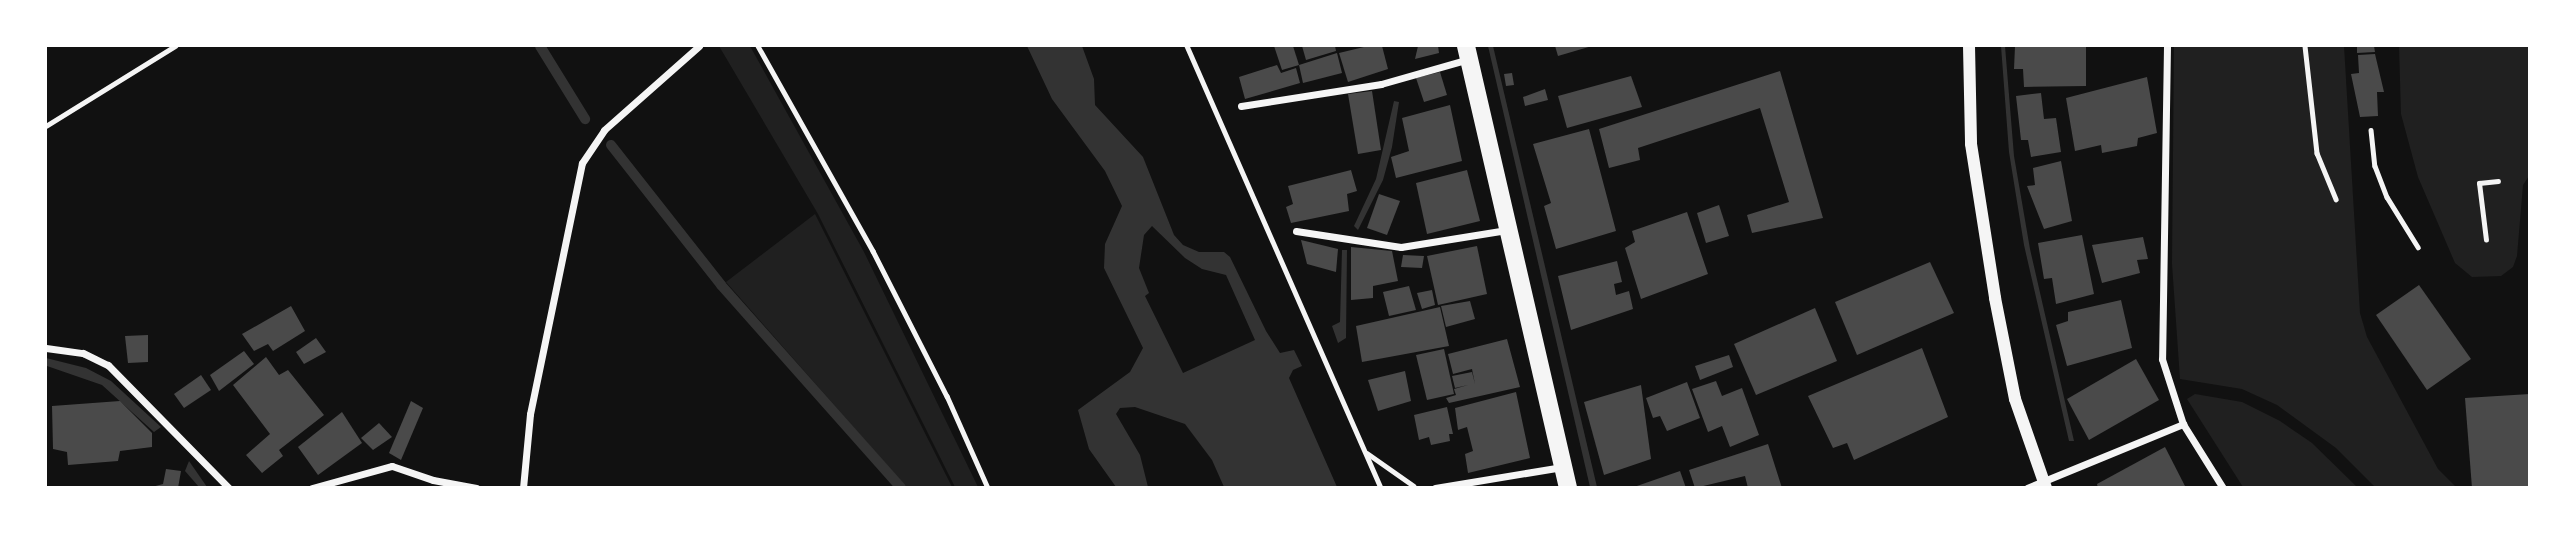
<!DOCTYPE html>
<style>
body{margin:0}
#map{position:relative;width:2575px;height:533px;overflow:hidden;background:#111;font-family:"Roboto Serif",serif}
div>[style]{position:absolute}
.green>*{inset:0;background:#202020}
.water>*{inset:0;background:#333}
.stream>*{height:10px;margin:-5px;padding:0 5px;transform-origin:5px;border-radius:5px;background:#333}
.building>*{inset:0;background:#4a4a4a}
.path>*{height:4.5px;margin:-2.25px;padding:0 2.25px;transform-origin:2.25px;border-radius:2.25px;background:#f5f5f5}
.minor>*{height:7px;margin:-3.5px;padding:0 3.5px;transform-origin:3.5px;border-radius:3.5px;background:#f5f5f5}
.tertiary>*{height:12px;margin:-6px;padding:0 6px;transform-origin:6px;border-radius:6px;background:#f5f5f5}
.primary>*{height:18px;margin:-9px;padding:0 9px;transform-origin:9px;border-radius:9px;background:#f5f5f5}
span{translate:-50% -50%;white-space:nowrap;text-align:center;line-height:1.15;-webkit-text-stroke:7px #fff;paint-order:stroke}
.frame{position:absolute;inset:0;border:47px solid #fff;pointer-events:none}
</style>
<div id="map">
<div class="green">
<div style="clip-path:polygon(719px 46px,750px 46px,864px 252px,978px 487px,955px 487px,818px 214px)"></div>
<div style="clip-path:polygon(2174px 46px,2344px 46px,2360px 313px,2367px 337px,2438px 469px,2456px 487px,2375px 487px,2336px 448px,2277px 405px,2242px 389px,2180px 379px,2172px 264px)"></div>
<div style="clip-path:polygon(2399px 46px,2529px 46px,2529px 176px,2523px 185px,2517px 256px,2513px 267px,2501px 276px,2472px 277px,2455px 263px,2418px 177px,2401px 114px)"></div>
<div style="clip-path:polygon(815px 214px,952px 487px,906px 487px,726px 282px)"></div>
<div style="clip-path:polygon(2195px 394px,2242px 402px,2280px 421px,2312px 443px,2357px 487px,2243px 487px,2187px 399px)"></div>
</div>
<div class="water">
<div style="clip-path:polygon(evenodd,1027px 46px,1082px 46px,1094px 79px,1095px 105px,1143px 157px,1174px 235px,1183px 245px,1199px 252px,1224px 252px,1230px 257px,1266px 331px,1280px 353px,1294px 350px,1302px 366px,1293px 370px,1289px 378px,1337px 487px,1224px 487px,1212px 460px,1185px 424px,1135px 407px,1120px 408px,1116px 414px,1140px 455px,1148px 487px,1116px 487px,1089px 449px,1078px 410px,1130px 372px,1143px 348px,1104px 268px,1105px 244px,1122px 206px,1105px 171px,1052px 99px,1027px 46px,1152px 226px,1185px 258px,1202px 269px,1226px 275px,1255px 340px,1183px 373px,1145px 296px,1149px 293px,1139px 268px,1144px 235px,1152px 226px)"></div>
<div style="clip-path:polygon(1488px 46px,1493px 46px,1597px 487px,1590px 487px)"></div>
<div style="clip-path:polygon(2001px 46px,2005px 46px,2014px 156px,2030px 249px,2074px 441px,2069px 441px,2024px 245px,2009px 152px)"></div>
<div style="clip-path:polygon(1394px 101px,1399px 102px,1392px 147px,1383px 180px,1358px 230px,1354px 226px,1376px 179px)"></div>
<div style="clip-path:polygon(1342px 250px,1347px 250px,1346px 338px,1338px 343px,1332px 326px,1340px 322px)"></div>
<div style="clip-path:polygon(46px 358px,86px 368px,111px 381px,161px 427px,154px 432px,102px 385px,47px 366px)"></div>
<div style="clip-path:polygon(189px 461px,207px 487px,199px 487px,185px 471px)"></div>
</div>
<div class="stream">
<div style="left:540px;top:46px;width:86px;rotate:58.3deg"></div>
<div style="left:611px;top:145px;width:178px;rotate:51.8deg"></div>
<div style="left:721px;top:285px;width:271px;rotate:48.4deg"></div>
</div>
<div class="building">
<div style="clip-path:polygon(1274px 46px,1293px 46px,1299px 65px,1282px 70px)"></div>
<div style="clip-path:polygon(1302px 46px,1335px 46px,1336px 51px,1306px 60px)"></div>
<div style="clip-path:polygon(1368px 46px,1382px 46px,1388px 69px,1348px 82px,1339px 53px)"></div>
<div style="clip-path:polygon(1418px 46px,1438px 46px,1439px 53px,1415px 59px)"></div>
<div style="clip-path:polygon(1555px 46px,1592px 46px,1558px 56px)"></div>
<div style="clip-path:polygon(2015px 46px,2086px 46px,2086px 86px,2024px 87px,2023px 69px,2014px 69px)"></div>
<div style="clip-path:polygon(2357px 46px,2374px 46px,2375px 52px,2357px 53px)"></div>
<div style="clip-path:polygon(1337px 53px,1342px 73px,1303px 83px,1299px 65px)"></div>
<div style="clip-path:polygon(2375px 54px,2384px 92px,2377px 92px,2378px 116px,2360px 117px,2351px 74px,2359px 73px,2358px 55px)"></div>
<div style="clip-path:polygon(1277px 65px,1281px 73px,1296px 68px,1300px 83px,1245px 99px,1239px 77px)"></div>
<div style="clip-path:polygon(1780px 71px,1823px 218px,1752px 233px,1747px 215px,1789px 202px,1760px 108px,1638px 148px,1640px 160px,1609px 168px,1599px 129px)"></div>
<div style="clip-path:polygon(1440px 72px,1447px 95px,1424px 102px,1416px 78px)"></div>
<div style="clip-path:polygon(1512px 73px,1514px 85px,1506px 86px,1504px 74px)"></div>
<div style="clip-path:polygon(1631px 76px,1642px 107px,1567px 128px,1558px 96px)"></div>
<div style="clip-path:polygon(2147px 77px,2157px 133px,2138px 138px,2137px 146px,2102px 153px,2101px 145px,2075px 151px,2066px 98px)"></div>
<div style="clip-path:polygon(1545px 89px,1548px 100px,1525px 106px,1523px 97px)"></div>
<div style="clip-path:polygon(1372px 91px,1381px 150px,1358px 154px,1348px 94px)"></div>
<div style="clip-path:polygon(2041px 93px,2044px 119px,2056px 118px,2061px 152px,2031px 157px,2028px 140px,2021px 140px,2016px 96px)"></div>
<div style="clip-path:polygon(1450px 105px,1462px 161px,1396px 178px,1391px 157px,1409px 151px,1402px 118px)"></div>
<div style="clip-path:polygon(1589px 129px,1616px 231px,1556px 249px,1544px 206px,1551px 203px,1533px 144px)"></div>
<div style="clip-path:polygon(2061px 161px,2072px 221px,2044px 229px,2027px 186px,2035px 185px,2033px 168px)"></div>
<div style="clip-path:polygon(1351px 170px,1357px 191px,1347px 194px,1349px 211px,1291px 223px,1286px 207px,1293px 204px,1288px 186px)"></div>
<div style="clip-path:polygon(1467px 170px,1480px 221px,1427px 234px,1416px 183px)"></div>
<div style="clip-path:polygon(1379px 194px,1400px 201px,1387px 235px,1367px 228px)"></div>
<div style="clip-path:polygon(1719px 205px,1729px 236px,1706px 243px,1697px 213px)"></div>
<div style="clip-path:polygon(1687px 212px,1708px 274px,1641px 299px,1625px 248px,1635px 242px,1632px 231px)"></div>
<div style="clip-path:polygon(2082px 235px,2094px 294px,2056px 304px,2052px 278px,2044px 279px,2038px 243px)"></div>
<div style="clip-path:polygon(2143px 237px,2148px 259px,2137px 260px,2140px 273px,2102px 283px,2092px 245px)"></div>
<div style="clip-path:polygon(1301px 240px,1338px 249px,1336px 272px,1307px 264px)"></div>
<div style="clip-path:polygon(1477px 246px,1487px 294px,1438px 305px,1427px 256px)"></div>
<div style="clip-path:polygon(1351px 247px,1392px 251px,1398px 281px,1373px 286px,1373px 298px,1351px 300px)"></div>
<div style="clip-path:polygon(1403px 255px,1424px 256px,1422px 268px,1401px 267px)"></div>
<div style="clip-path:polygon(1617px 261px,1622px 282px,1614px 284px,1616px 295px,1629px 291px,1633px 309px,1571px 330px,1558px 276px)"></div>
<div style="clip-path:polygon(1930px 262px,1954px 313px,1857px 355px,1835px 302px)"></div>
<div style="clip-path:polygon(2419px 285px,2471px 359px,2427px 390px,2376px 315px)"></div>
<div style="clip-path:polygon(1409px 286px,1416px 310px,1389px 316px,1383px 292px)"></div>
<div style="clip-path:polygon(1432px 290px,1435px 305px,1422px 309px,1417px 293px)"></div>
<div style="clip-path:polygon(2121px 300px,2132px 348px,2067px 366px,2056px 325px,2068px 321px,2068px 312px)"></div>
<div style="clip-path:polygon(1470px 301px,1475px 319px,1446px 327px,1441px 306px)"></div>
<div style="clip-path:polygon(291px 306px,305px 331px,273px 351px,268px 344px,254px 351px,242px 334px)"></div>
<div style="clip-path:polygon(1440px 307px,1449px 346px,1362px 362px,1356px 326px)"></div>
<div style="clip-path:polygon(1815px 308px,1837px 361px,1756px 395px,1734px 344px)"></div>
<div style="clip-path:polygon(148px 335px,148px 362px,128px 363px,125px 336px)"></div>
<div style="clip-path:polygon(316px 338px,326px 352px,304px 364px,296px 352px)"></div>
<div style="clip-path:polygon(1507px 339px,1520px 387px,1449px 403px,1446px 398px,1456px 395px,1454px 389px,1468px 385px,1455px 388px,1452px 376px,1472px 372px,1475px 384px,1472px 369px,1453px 374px,1448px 354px)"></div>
<div style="clip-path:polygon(1922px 348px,1948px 417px,1854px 460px,1847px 443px,1833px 448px,1808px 396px)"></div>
<div style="clip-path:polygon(1444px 349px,1454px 394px,1427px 400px,1416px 355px)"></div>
<div style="clip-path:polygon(244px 351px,254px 364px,219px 391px,210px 375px)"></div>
<div style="clip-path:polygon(1729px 355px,1733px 367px,1700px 380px,1695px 366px)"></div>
<div style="clip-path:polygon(266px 357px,279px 375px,288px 370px,324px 415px,279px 450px,283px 456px,262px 473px,246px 455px,270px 434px,233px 385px)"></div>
<div style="clip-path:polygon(2136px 359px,2159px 400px,2089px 440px,2067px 399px)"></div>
<div style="clip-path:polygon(1405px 371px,1411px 401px,1378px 411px,1368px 380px)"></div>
<div style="clip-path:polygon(201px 375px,211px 390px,184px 408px,174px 394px)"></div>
<div style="clip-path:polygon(1716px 381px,1722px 396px,1742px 388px,1759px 435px,1730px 447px,1722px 426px,1708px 432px,1692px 389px)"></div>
<div style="clip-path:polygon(1687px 382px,1700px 418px,1667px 431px,1660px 416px,1653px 418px,1646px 398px)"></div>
<div style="clip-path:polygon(1641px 385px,1651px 459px,1604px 475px,1584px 402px)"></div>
<div style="clip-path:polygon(1516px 392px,1530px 458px,1468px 473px,1465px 454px,1473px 451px,1467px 427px,1458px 430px,1455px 408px)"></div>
<div style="clip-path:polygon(2530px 394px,2530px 488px,2472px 488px,2465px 398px)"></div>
<div style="clip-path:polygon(120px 401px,152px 433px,152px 447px,120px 451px,118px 461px,68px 465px,67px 452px,53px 449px,52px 406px)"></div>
<div style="clip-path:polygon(411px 401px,423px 408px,401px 460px,389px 453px)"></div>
<div style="clip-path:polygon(1447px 407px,1453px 434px,1449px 434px,1450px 441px,1431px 445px,1429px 437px,1419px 440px,1414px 415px)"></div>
<div style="clip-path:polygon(342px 412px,362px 443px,318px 475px,298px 447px)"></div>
<div style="clip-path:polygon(379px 423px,392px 437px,373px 450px,361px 438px)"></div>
<div style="clip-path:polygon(1768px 444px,1782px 488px,1748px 488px,1745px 476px,1695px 488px,1689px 470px)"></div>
<div style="clip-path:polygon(2165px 447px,2186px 488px,2098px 488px,2097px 484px)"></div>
<div style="clip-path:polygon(166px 469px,181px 471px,178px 488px,148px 488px,163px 484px)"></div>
<div style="clip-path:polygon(1680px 471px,1686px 488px,1634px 488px,1634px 487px)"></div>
</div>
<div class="path">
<div style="left:758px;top:46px;width:235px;rotate:60.7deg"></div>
<div style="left:873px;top:251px;width:163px;rotate:63deg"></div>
<div style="left:947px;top:396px;width:101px;rotate:66deg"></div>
<div style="left:1187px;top:46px;width:483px;rotate:66.3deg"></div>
<div style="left:2305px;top:46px;width:108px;rotate:83.6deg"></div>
<div style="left:2317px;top:153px;width:50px;rotate:67.6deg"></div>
<div style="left:46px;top:126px;width:152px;rotate:-31.8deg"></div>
<div style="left:2371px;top:130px;width:36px;rotate:84deg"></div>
<div style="left:2375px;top:166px;width:33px;rotate:69deg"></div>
<div style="left:2387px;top:197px;width:59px;rotate:58.2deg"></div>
<div style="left:2486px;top:240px;width:57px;rotate:-97deg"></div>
<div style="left:2479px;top:183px;width:19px;rotate:-6deg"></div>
<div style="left:1367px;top:453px;width:57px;rotate:35.1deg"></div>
</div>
<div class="minor">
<div style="left:2167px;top:46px;width:313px;rotate:90.9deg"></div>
<div style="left:2162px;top:359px;width:68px;rotate:72.1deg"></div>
<div style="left:1241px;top:106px;width:142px;rotate:-8.9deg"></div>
<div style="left:1381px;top:84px;width:91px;rotate:-15.9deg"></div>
<div style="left:1296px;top:231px;width:106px;rotate:8.7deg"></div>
<div style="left:1401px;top:247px;width:107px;rotate:-9.1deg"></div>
<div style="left:46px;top:348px;width:37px;rotate:8deg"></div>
<div style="left:83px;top:353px;width:28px;rotate:26deg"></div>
<div style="left:108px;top:365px;width:173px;rotate:45.5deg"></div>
<div style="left:312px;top:488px;width:83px;rotate:-15.4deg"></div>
<div style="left:392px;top:466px;width:43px;rotate:18.9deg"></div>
<div style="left:433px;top:480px;width:44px;rotate:10.5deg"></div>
<div style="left:523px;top:488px;width:74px;rotate:-84.6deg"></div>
<div style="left:530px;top:414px;width:256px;rotate:-78.3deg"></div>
<div style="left:582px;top:163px;width:40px;rotate:-56deg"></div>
<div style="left:604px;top:130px;width:127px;rotate:-41.5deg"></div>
<div style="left:1435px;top:488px;width:129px;rotate:-9.4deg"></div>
<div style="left:2027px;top:488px;width:169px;rotate:-22.3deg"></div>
<div style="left:2183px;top:424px;width:75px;rotate:58deg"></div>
</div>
<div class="tertiary">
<div style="left:1969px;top:46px;width:98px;rotate:88.8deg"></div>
<div style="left:1971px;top:144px;width:156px;rotate:81.1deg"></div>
<div style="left:1995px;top:298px;width:103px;rotate:78.8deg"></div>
<div style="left:2015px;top:399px;width:94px;rotate:70.8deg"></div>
</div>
<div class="primary">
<div style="left:1466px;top:46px;width:454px;rotate:77deg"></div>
</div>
<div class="frame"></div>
</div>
